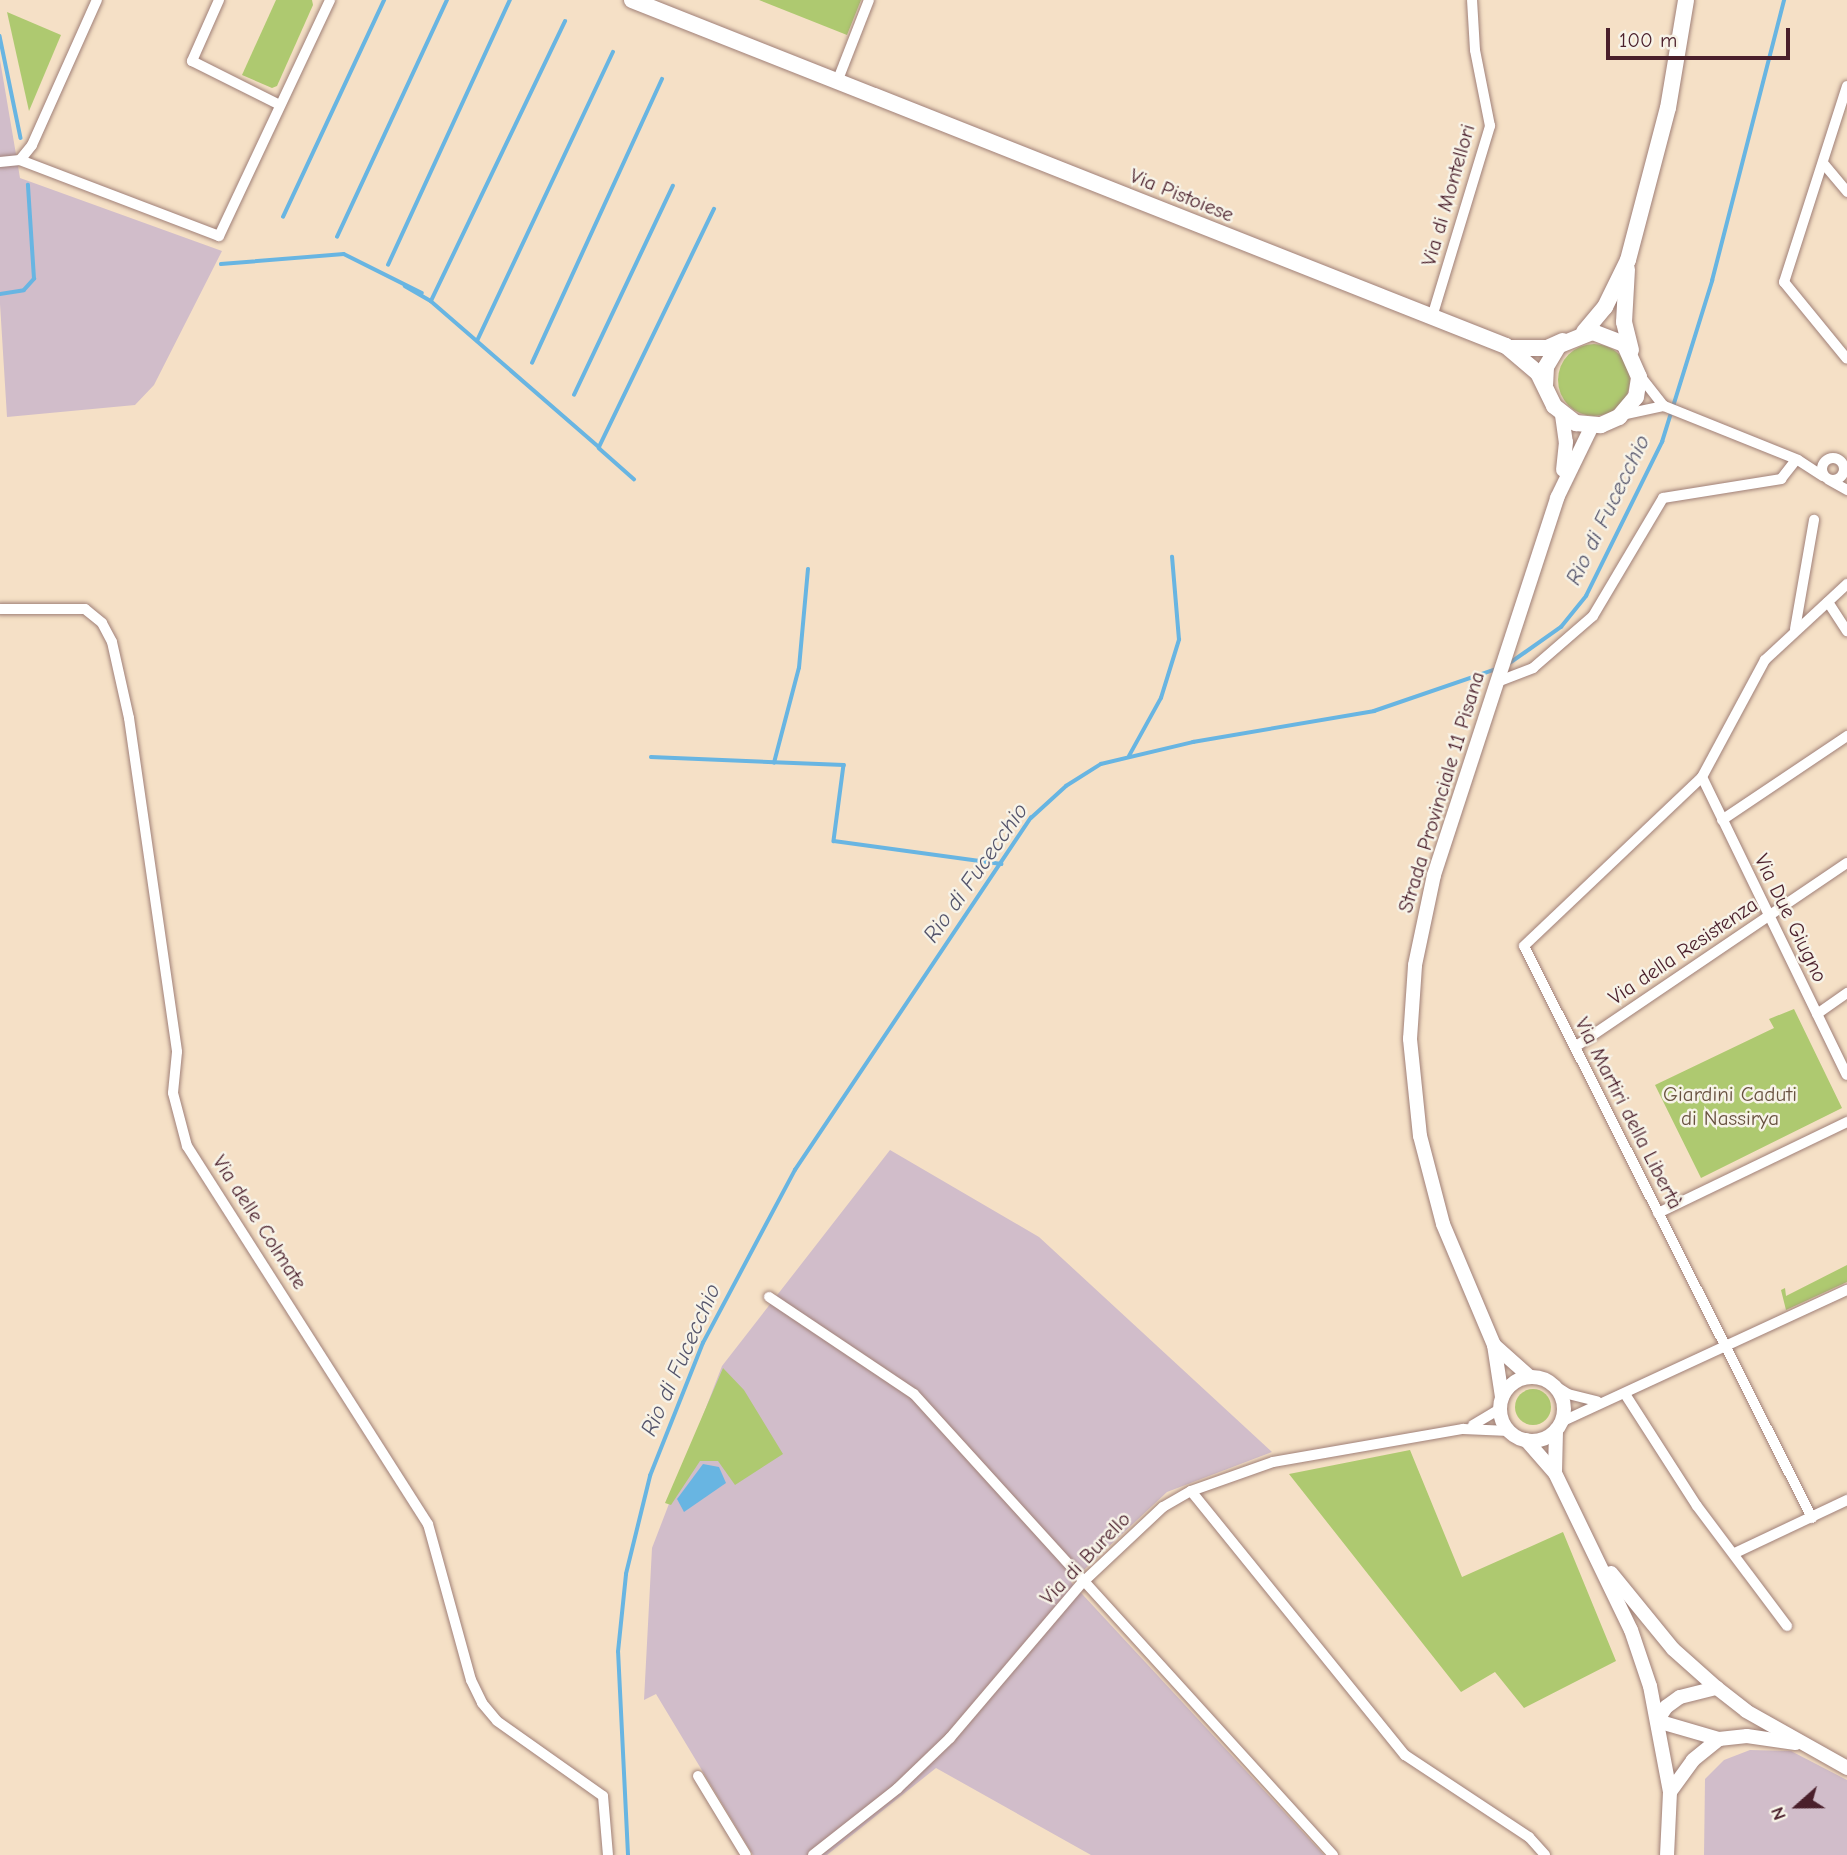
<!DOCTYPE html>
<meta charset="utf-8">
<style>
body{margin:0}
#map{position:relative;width:1847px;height:1855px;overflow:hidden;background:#f5e0c6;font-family:"Comic Neue",sans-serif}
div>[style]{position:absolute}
.industrial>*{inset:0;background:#d1bdca}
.green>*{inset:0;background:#aec970}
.round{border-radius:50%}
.water>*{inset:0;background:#68b5e2}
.stream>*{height:3.5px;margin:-1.75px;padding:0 1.75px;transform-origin:1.75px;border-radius:1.75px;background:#68b5e2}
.roads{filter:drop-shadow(0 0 2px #a08078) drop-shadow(0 0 2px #a08078)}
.street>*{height:10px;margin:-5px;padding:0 5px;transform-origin:5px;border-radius:5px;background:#fff}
.street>.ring{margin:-5px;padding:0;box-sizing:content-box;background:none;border:10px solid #fff;border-radius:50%}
.secondary>*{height:14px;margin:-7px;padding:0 7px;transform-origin:7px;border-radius:7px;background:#fff}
.secondary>.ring{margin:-7px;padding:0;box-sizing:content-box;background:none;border:14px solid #fff;border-radius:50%}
.primary>*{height:16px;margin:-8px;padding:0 8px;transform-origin:8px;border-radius:8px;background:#fff}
span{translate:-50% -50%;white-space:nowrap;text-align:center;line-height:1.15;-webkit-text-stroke:5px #f7f3e8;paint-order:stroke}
.street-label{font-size:21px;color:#4a1f2b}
.park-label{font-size:21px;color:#685240}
.water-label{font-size:23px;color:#54546b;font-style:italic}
.north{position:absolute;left:1763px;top:1771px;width:70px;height:70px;-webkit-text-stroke:5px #f7f3e8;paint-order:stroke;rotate:249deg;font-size:19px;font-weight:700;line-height:28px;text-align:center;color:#4a1f2b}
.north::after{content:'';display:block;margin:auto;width:24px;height:32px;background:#4a1f2b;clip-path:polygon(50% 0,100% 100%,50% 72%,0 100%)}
.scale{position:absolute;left:1606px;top:28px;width:184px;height:32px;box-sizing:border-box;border:4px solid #4a1f2b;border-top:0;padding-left:9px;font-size:21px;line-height:24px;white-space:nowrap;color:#4a1f2b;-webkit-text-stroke:5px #f7f3e8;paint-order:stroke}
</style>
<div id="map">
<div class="industrial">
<div style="clip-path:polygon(0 60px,20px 178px,222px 251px,154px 385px,135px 405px,7px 417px,0 304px)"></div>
<div style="clip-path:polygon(890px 1150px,1039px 1237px,1272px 1452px,1167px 1492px,1071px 1582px,1324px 1855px,1091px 1855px,936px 1768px,827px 1855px,753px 1855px,656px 1694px,644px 1700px,652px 1548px,722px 1366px)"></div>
<div style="clip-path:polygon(1750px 1750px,1791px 1751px,1847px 1780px,1847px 1855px,1704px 1855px,1705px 1779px,1724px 1760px)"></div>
</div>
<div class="green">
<div style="clip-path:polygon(276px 0,312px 0,313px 5px,277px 86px,272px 88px,242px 75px)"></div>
<div style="clip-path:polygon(759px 0,861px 0,847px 35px)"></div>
<div style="clip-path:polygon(7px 12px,61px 35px,29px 111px)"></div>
<div class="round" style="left:1558px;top:344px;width:72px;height:72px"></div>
<div style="clip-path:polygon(1794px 1009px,1842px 1108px,1701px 1178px,1655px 1085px,1774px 1028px,1769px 1019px)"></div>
<div style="clip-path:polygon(1847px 1265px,1847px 1282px,1786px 1310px,1781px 1290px,1785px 1288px,1786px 1296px)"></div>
<div style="clip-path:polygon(723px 1368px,744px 1390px,783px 1454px,735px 1485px,718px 1461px,700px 1461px,671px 1505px,665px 1503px)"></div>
<div class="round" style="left:1515px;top:1389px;width:36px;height:36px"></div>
<div style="clip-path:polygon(1410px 1450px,1462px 1577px,1563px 1532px,1616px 1661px,1524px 1708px,1495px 1672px,1461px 1692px,1289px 1474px)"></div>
</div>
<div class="water">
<div style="clip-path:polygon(703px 1464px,719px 1467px,726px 1483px,684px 1512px,677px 1499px)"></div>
</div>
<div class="stream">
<div style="left:0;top:36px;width:104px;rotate:78.4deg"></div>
<div style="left:283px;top:217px;width:239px;rotate:-65deg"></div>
<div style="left:337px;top:237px;width:261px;rotate:-65.1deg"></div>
<div style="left:221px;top:264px;width:123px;rotate:-4.6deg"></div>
<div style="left:344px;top:254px;width:87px;rotate:26.6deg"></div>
<div style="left:388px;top:265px;width:292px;rotate:-65.3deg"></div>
<div style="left:405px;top:286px;width:30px;rotate:30deg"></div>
<div style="left:431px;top:301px;width:223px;rotate:41deg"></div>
<div style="left:599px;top:447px;width:264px;rotate:-64.2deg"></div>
<div style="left:0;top:294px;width:24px;rotate:-9deg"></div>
<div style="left:24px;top:290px;width:15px;rotate:-48deg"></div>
<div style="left:34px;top:279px;width:94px;rotate:-93.7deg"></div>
<div style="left:431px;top:301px;width:310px;rotate:-64.4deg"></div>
<div style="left:477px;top:341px;width:319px;rotate:-64.8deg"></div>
<div style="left:532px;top:363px;width:312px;rotate:-65.4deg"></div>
<div style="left:574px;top:395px;width:231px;rotate:-64.7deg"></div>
<div style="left:599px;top:448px;width:47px;rotate:41.5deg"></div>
<div style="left:1507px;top:665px;width:66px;rotate:-35.1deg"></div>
<div style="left:1561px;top:627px;width:40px;rotate:-51deg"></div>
<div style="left:1586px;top:596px;width:172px;rotate:-63.7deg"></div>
<div style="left:1662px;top:442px;width:169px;rotate:-72.7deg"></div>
<div style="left:1712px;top:281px;width:290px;rotate:-75.6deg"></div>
<div style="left:1129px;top:756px;width:66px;rotate:-61.1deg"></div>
<div style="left:1161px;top:698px;width:61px;rotate:-72.8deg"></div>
<div style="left:1179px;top:640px;width:83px;rotate:-94.8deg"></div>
<div style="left:651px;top:757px;width:193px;rotate:2.4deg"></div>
<div style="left:844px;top:765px;width:77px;rotate:97.5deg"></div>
<div style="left:834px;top:841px;width:169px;rotate:7.8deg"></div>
<div style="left:774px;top:763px;width:98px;rotate:-75.3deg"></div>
<div style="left:799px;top:668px;width:99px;rotate:-84.8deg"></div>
<div style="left:628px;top:1855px;width:203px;rotate:-92.8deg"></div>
<div style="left:618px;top:1652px;width:78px;rotate:-84.1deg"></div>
<div style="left:626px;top:1574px;width:101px;rotate:-76.2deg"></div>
<div style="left:650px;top:1476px;width:143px;rotate:-68.3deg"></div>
<div style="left:703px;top:1343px;width:196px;rotate:-62deg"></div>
<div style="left:795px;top:1170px;width:424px;rotate:-56.2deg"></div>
<div style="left:1031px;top:818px;width:47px;rotate:-42.4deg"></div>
<div style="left:1066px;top:786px;width:41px;rotate:-32.2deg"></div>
<div style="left:1101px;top:764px;width:95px;rotate:-13.4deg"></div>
<div style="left:1193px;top:742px;width:184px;rotate:-9.7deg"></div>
<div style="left:1374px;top:711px;width:130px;rotate:-18.9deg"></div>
</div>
<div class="roads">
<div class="street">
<div style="left:219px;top:0;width:67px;rotate:113.9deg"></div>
<div style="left:192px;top:61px;width:98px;rotate:26.6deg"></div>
<div style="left:837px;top:82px;width:88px;rotate:-68.7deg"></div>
<div style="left:1847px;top:86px;width:206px;rotate:107.8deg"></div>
<div style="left:1784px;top:282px;width:99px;rotate:50.7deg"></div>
<div style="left:20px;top:160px;width:19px;rotate:-51deg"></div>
<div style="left:32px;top:145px;width:159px;rotate:-65.9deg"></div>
<div style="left:0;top:162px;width:20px;rotate:-6deg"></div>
<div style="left:20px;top:160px;width:213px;rotate:20.9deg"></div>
<div style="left:219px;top:236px;width:261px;rotate:-64.8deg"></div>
<div style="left:1823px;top:163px;width:38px;rotate:50deg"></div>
<div style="left:1432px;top:317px;width:200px;rotate:-73.1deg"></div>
<div style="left:1490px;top:126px;width:77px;rotate:-101.2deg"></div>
<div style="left:1475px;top:50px;width:50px;rotate:-93.4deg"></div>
<div style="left:1641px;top:377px;width:37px;rotate:52deg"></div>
<div style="left:1664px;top:406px;width:144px;rotate:21.9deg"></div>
<div style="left:1798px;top:460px;width:30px;rotate:33deg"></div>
<div style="left:1626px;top:414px;width:39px;rotate:-12deg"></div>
<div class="ring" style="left:1822px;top:458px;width:12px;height:12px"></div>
<div style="left:1829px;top:480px;width:21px;rotate:29deg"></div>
<div style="left:1828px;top:602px;width:35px;rotate:57deg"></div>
<div style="left:0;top:609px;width:85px"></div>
<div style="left:85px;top:609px;width:22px;rotate:39deg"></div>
<div style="left:102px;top:623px;width:21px;rotate:62deg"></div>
<div style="left:112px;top:642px;width:78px;rotate:77.4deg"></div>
<div style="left:129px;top:718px;width:337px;rotate:81.8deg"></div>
<div style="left:177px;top:1052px;width:41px;rotate:95.6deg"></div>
<div style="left:173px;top:1093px;width:55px;rotate:75.2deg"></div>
<div style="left:187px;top:1146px;width:448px;rotate:57.5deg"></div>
<div style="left:428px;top:1524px;width:162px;rotate:74.6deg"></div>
<div style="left:471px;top:1680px;width:25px;rotate:64deg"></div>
<div style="left:482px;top:1703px;width:23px;rotate:50deg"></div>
<div style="left:497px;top:1721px;width:130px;rotate:35.3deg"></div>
<div style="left:603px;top:1796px;width:59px;rotate:85.2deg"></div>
<div style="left:1795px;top:629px;width:111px;rotate:-80.1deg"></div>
<div style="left:1497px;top:682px;width:39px;rotate:-21deg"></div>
<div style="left:1533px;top:668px;width:79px;rotate:-40.9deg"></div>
<div style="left:1593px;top:616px;width:137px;rotate:-59.3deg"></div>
<div style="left:1663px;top:498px;width:120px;rotate:-9.1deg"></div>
<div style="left:1781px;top:479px;width:24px;rotate:-52deg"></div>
<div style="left:1702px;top:777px;width:331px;rotate:64.1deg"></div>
<div style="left:1722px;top:820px;width:151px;rotate:-33.9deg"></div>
<div style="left:1817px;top:1014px;width:37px;rotate:-35deg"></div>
<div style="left:1575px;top:1047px;width:328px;rotate:-34.1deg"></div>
<div style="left:1658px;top:1213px;width:210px;rotate:-25.7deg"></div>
<div style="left:769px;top:1297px;width:174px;rotate:33.8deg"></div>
<div style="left:914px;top:1394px;width:623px;rotate:47.73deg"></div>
<div style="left:1549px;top:1382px;width:22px;rotate:32deg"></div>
<div style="left:1568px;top:1394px;width:30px;rotate:14deg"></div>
<div style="left:1625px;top:1394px;width:133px;rotate:57.3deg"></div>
<div style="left:1697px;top:1506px;width:150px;rotate:53.1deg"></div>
<div style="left:1561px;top:1422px;width:315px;rotate:-24.8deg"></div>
<div style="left:1473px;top:1425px;width:31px;rotate:-31deg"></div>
<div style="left:1191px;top:1491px;width:340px;rotate:51deg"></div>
<div style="left:1405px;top:1755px;width:149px;rotate:33.5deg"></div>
<div style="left:1529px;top:1837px;width:24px;rotate:48deg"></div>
<div style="left:1812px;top:1518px;width:640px;rotate:-116.73deg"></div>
<div style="left:1524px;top:946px;width:245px;rotate:-43.5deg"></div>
<div style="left:1702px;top:777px;width:133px;rotate:-61.7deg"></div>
<div style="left:1765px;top:660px;width:112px;rotate:-42.8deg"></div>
<div style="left:1735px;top:1553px;width:124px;rotate:-25.3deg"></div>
<div style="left:698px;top:1776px;width:92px;rotate:58.7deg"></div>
<div style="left:813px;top:1855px;width:108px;rotate:-38.2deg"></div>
<div style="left:898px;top:1788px;width:72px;rotate:-43.9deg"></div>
<div style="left:950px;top:1738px;width:204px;rotate:-49.6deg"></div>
<div style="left:1082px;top:1583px;width:111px;rotate:-43.2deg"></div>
<div style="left:1163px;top:1507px;width:32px;rotate:-30deg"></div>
<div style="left:1191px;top:1491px;width:87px;rotate:-19.5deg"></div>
<div style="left:1273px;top:1462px;width:193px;rotate:-9.9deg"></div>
<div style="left:1463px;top:1429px;width:46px;rotate:2.5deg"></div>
</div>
<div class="secondary">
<div style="left:1562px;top:415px;width:27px;rotate:82deg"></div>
<div style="left:1566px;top:442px;width:28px;rotate:96deg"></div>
<div style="left:1494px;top:1345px;width:48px;rotate:41.6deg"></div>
<div class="ring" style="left:1500px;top:1377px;width:50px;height:50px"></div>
<div style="left:1502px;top:1397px;width:53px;rotate:-98.7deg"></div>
<div style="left:1494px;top:1345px;width:131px;rotate:-112.9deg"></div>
<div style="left:1443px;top:1224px;width:91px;rotate:-104.6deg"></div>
<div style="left:1420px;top:1136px;width:98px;rotate:-95.9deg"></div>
<div style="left:1410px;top:1039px;width:74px;rotate:-86.1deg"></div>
<div style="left:1415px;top:965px;width:92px;rotate:-78.1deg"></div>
<div style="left:1434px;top:875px;width:397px;rotate:-71.9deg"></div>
<div style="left:1557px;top:498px;width:80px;rotate:-64.1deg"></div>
<div style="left:1526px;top:1440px;width:44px;rotate:48.7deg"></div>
<div style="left:1555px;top:1473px;width:174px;rotate:64.2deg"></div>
<div style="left:1631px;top:1630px;width:59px;rotate:71.3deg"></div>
<div style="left:1650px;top:1686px;width:108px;rotate:79.3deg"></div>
<div style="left:1670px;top:1792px;width:63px;rotate:92.7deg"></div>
<div style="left:1555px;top:1472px;width:42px;rotate:-88.6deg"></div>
<div style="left:1611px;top:1573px;width:98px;rotate:50.8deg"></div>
<div style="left:1673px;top:1649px;width:59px;rotate:41.6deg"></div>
<div style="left:1717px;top:1688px;width:37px;rotate:38deg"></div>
<div style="left:1746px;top:1711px;width:116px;rotate:29.4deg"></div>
<div style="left:1657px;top:1721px;width:17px;rotate:-57deg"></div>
<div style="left:1666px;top:1707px;width:17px;rotate:-36deg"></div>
<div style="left:1680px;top:1697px;width:38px;rotate:-14deg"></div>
<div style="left:1657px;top:1721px;width:65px;rotate:16.2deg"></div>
<div style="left:1670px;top:1792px;width:39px;rotate:-54deg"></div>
<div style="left:1693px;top:1760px;width:33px;rotate:-39deg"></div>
<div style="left:1719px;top:1739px;width:28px;rotate:-6deg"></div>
<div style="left:1747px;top:1736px;width:49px;rotate:8.3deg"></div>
</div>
<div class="primary">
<div style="left:632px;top:0;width:940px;rotate:21.6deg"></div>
<div style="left:1506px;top:346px;width:42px;rotate:40.2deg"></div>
<div style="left:1538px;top:373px;width:37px;rotate:64deg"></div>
<div style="left:1554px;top:406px;width:28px;rotate:38deg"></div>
<div style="left:1576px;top:423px;width:25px;rotate:5deg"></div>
<div style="left:1601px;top:425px;width:20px;rotate:-24deg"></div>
<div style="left:1619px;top:417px;width:26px;rotate:-50deg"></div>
<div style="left:1636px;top:397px;width:20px;rotate:-81deg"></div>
<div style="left:1639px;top:377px;width:36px;rotate:-114deg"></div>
<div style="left:1624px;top:344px;width:34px;rotate:-159deg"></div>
<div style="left:1592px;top:332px;width:35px;rotate:158deg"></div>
<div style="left:1559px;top:345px;width:26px;rotate:121deg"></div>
<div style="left:1546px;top:367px;width:17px;rotate:93deg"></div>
<div style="left:1627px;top:269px;width:53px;rotate:93.2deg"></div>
<div style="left:1624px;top:322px;width:29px;rotate:76deg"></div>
<div style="left:1584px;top:332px;width:33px;rotate:-50deg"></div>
<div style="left:1605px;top:307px;width:52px;rotate:-63.9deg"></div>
<div style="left:1628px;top:260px;width:157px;rotate:-75.3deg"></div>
<div style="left:1668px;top:108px;width:109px;rotate:-80.5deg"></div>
<div style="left:1510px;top:348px;width:37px"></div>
<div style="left:1547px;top:348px;width:17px;rotate:-24deg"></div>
</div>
</div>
<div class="street-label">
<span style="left:1182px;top:195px;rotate:22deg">Via Pistoiese</span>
<span style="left:1448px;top:195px;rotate:-74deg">Via di Montellori</span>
<span style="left:1441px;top:792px;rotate:-73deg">Strada Provinciale 11 Pisana</span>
<span style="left:1791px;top:918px;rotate:64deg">Via Due Giugno</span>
<span style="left:1683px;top:951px;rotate:-34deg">Via della Resistenza</span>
<span style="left:1629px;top:1113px;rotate:63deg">Via Martiri della Libertà</span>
<span style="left:260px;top:1222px;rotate:57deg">Via delle Colmate</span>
<span style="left:1085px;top:1558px;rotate:-46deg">Via di Burello</span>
</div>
<div class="park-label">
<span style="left:1730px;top:1106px">Giardini Caduti<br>di Nassirya</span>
</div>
<div class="water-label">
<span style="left:1608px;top:510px;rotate:-64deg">Rio di Fucecchio</span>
<span style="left:976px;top:873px;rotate:-55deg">Rio di Fucecchio</span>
<span style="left:681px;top:1360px;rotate:-66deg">Rio di Fucecchio</span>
</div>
<div class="north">N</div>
<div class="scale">100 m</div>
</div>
